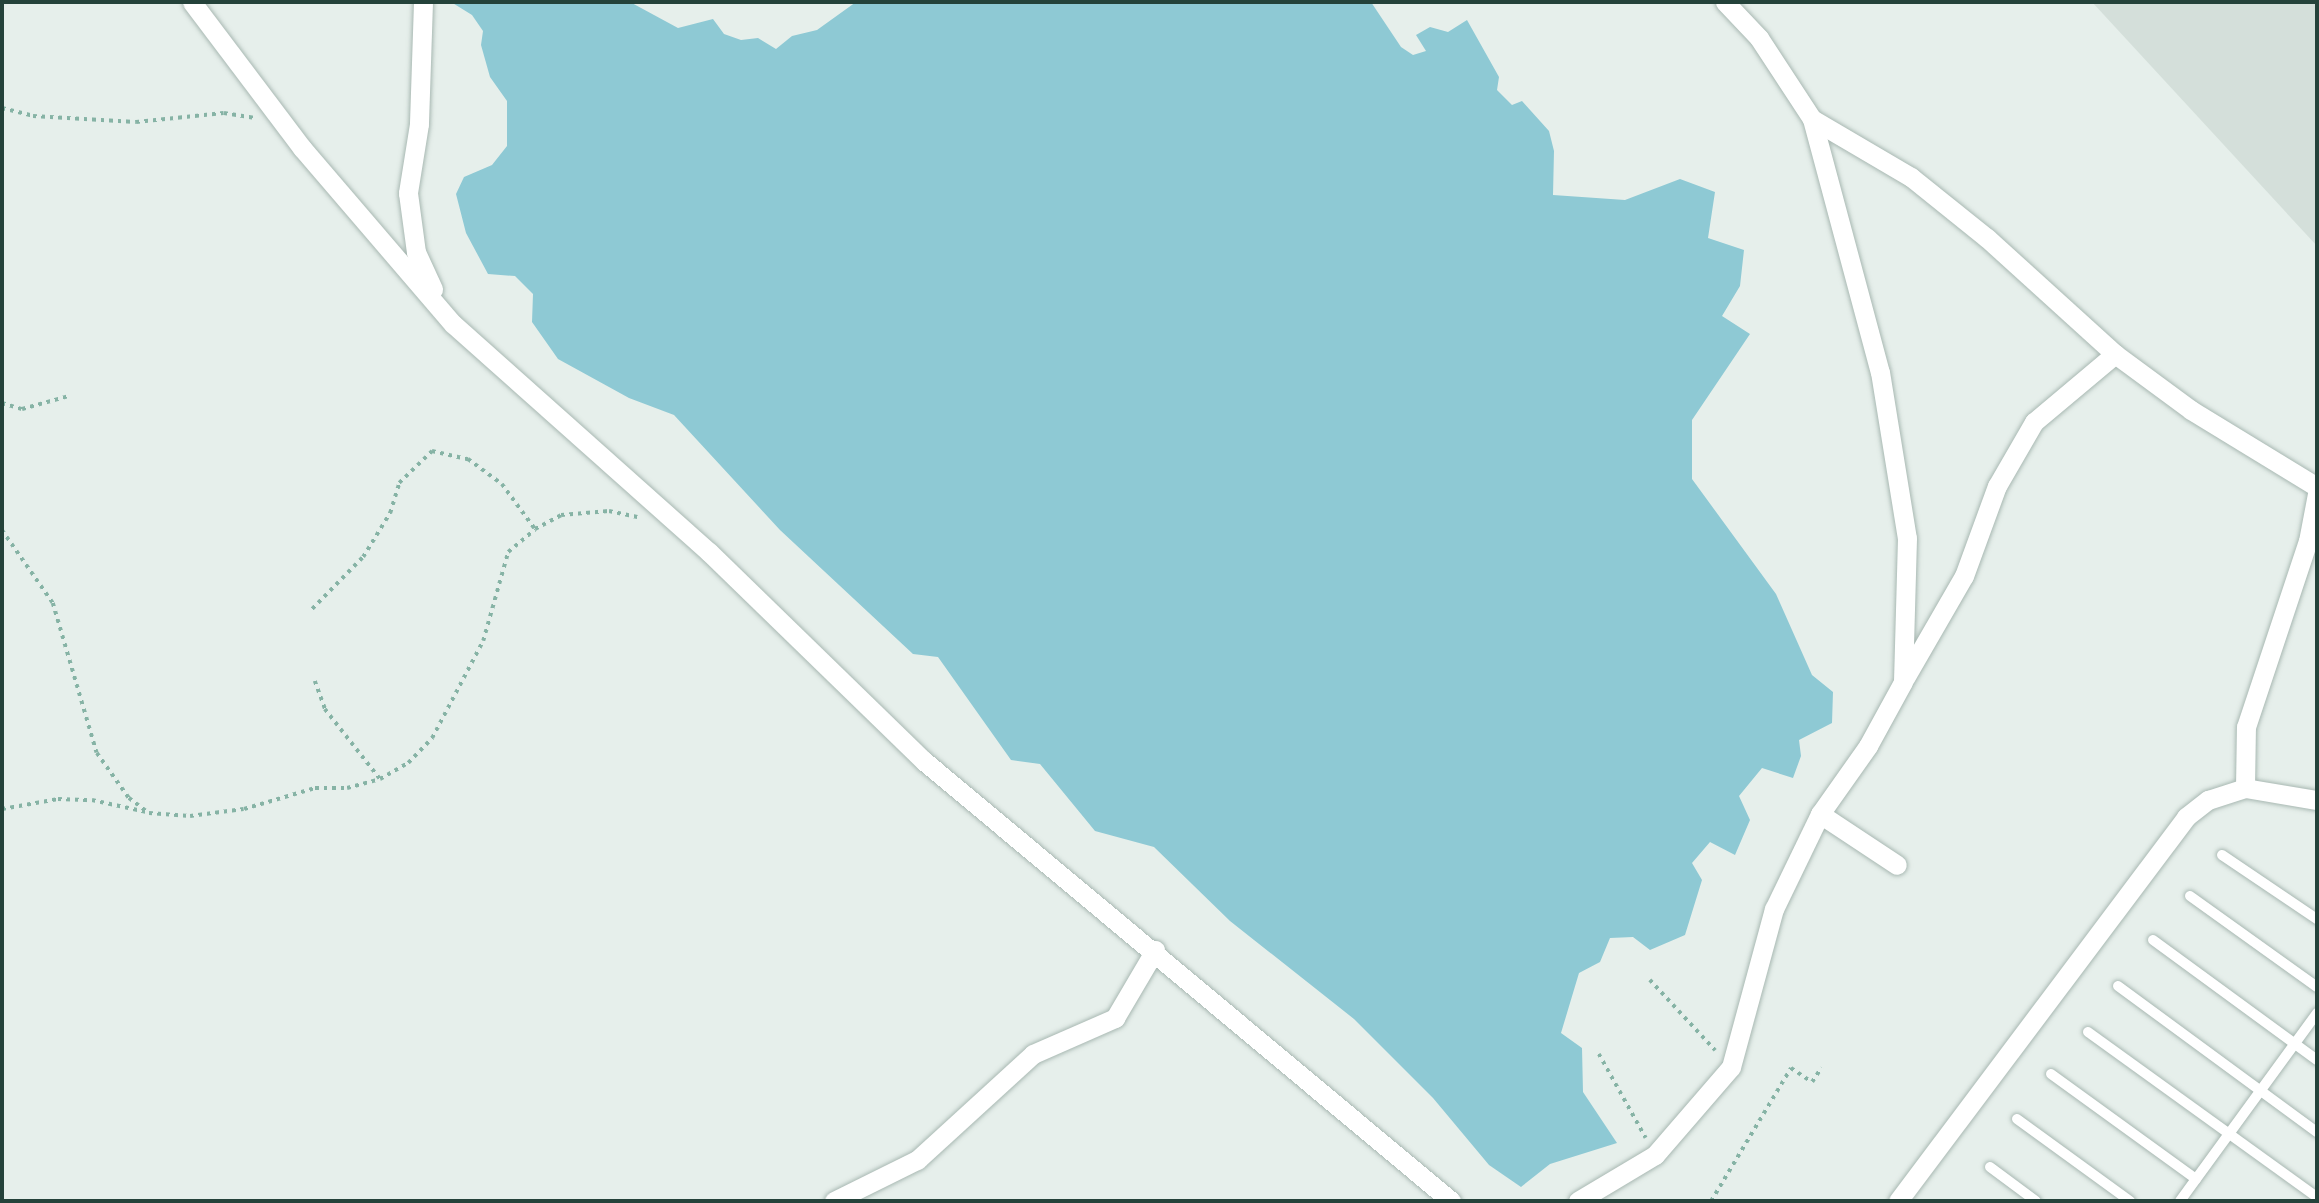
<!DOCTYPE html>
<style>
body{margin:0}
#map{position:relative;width:2319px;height:1203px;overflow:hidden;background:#e6efeb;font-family:"Public Sans",sans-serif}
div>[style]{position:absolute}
.built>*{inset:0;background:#d4dfda}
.water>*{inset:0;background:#8ec9d4}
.path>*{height:3.5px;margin-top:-1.75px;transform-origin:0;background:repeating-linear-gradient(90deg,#86b3a5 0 3.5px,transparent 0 8.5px)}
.roads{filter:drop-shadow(0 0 2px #a8b8b2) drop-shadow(0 0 2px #a8b8b2)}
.service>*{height:10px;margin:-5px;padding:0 5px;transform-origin:5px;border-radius:5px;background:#fff}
.minor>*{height:19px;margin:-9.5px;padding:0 9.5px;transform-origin:9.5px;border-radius:9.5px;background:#fff}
span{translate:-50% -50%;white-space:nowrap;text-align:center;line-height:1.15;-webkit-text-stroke:6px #f7fbf9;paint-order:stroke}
.frame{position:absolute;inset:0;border:4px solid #24423a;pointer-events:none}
</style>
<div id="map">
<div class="built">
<div style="clip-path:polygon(2092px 2px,2317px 2px,2317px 246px)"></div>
</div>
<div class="water">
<div style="clip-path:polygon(451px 2px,630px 2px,678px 28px,713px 19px,724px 34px,741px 40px,758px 38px,776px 49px,792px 36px,817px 30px,856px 2px,1371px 2px,1401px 47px,1413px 55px,1426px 51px,1416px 35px,1430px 27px,1448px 32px,1467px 20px,1499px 77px,1497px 90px,1512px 105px,1522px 101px,1549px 131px,1554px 151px,1553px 195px,1625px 200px,1680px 179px,1715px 192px,1708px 238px,1744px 250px,1740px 286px,1722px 316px,1750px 334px,1692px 420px,1692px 479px,1776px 594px,1812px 675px,1833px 692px,1832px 723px,1799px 740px,1801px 756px,1793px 778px,1762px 768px,1739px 796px,1750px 820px,1735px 855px,1710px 842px,1692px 863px,1702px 880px,1685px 935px,1650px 950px,1633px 937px,1610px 938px,1600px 962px,1579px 973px,1561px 1033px,1582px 1048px,1583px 1092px,1617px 1143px,1550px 1164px,1521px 1187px,1489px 1165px,1433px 1098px,1354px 1019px,1230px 921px,1154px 847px,1095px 831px,1040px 764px,1011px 760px,938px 657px,913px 654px,780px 530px,674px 415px,629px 398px,558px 359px,532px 322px,533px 294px,515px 276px,488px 274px,466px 233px,456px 194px,464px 177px,492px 165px,507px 146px,507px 101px,490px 77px,481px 45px,483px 31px,472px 15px)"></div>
</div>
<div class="path">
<div style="left:2px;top:108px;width:32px;rotate:14deg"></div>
<div style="left:33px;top:116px;width:103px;rotate:3.3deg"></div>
<div style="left:136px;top:122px;width:88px;rotate:-5.8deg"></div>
<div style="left:224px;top:113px;width:30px;rotate:9deg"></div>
<div style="left:2px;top:403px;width:21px;rotate:17deg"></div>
<div style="left:22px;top:409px;width:49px;rotate:-15.5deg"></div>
<div style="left:2px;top:530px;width:89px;rotate:55.1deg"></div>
<div style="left:53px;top:603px;width:156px;rotate:73.7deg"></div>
<div style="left:97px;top:753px;width:55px;rotate:54.6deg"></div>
<div style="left:129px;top:798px;width:25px;rotate:37deg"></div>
<div style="left:149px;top:813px;width:41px;rotate:4.2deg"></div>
<div style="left:190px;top:816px;width:54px;rotate:-7.4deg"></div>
<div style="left:244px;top:809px;width:74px;rotate:-16.5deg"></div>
<div style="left:315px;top:788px;width:32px"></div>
<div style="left:347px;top:788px;width:34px;rotate:-15deg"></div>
<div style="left:380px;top:779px;width:32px;rotate:-30deg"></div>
<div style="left:408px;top:763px;width:35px;rotate:-46deg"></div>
<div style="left:432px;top:738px;width:110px;rotate:-62.3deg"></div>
<div style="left:483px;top:641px;width:92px;rotate:-74.3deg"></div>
<div style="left:508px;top:552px;width:35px;rotate:-40deg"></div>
<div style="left:535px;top:529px;width:30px;rotate:-28deg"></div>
<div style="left:561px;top:515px;width:48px;rotate:-4.8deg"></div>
<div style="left:609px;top:511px;width:29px;rotate:12deg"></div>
<div style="left:312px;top:609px;width:73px;rotate:-45.6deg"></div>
<div style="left:363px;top:557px;width:52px;rotate:-58.5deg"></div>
<div style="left:390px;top:513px;width:31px;rotate:-73deg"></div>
<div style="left:399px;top:483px;width:46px;rotate:-44.1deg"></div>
<div style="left:432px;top:451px;width:37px;rotate:13deg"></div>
<div style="left:468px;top:459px;width:42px;rotate:36.3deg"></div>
<div style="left:502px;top:484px;width:56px;rotate:53.7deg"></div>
<div style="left:315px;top:681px;width:30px;rotate:70deg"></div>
<div style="left:325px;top:709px;width:89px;rotate:51.8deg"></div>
<div style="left:2px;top:809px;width:57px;rotate:-10.1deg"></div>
<div style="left:58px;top:799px;width:34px;rotate:2deg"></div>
<div style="left:92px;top:800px;width:56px;rotate:12.3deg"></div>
<div style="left:1650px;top:980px;width:96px;rotate:47.1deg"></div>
<div style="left:1599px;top:1054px;width:96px;rotate:60.8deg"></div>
<div style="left:1711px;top:1201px;width:155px;rotate:-59deg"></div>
<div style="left:1791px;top:1068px;width:25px;rotate:34deg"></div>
<div style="left:1812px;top:1082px;width:17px;rotate:-57deg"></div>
</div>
<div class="roads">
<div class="service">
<div style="left:2222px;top:855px;width:115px;rotate:34deg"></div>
<div style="left:2190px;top:896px;width:156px;rotate:35.6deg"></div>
<div style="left:2153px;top:940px;width:203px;rotate:36.2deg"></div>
<div style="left:2118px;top:986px;width:247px;rotate:36.3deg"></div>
<div style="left:2088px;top:1032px;width:282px;rotate:35.8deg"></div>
<div style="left:2051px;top:1074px;width:179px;rotate:35.9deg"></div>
<div style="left:2017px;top:1119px;width:140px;rotate:36deg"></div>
<div style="left:1990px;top:1167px;width:57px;rotate:36.5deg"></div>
<div style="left:2180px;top:1201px;width:233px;rotate:-53.9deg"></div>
</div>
<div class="minor">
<div style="left:192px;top:2px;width:183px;rotate:53deg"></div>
<div style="left:302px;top:148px;width:232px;rotate:49.4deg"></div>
<div style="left:453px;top:324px;width:343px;rotate:41.7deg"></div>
<div style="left:709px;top:552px;width:300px;rotate:44.2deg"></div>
<div style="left:924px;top:761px;width:687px;rotate:39.86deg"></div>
<div style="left:423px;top:2px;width:122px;rotate:91.9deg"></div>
<div style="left:419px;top:124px;width:70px;rotate:99.1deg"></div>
<div style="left:408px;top:193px;width:60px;rotate:82.3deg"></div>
<div style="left:416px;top:252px;width:41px;rotate:65.3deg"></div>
<div style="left:1725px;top:2px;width:50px;rotate:46.6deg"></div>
<div style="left:1759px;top:38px;width:97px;rotate:56.8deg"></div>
<div style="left:1812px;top:119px;width:262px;rotate:75deg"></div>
<div style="left:1880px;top:372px;width:168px;rotate:80.8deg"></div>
<div style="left:1907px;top:538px;width:144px;rotate:91.6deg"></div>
<div style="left:1903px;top:682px;width:73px;rotate:118.7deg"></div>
<div style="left:1868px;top:746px;width:83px;rotate:125.2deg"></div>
<div style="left:1820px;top:814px;width:92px;rotate:33.5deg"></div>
<div style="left:1812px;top:119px;width:115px;rotate:30.4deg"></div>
<div style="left:1911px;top:177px;width:97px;rotate:38.8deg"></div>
<div style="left:1987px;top:238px;width:173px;rotate:42.2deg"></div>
<div style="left:2115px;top:354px;width:94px;rotate:36.4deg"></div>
<div style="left:2191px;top:410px;width:148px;rotate:31.4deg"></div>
<div style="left:1905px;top:678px;width:118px;rotate:-60deg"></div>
<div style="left:1964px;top:576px;width:96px;rotate:-69.9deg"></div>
<div style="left:1997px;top:486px;width:74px;rotate:-60deg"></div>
<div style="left:2034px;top:422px;width:106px;rotate:-40deg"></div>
<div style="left:2245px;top:788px;width:61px;rotate:-89.1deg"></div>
<div style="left:2246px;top:727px;width:196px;rotate:-71.6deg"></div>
<div style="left:2308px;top:541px;width:48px;rotate:-79.2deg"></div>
<div style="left:834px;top:1201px;width:93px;rotate:-26.3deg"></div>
<div style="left:917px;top:1160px;width:157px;rotate:-42.4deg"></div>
<div style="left:1033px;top:1054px;width:90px;rotate:-23.7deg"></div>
<div style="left:1115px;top:1018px;width:79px;rotate:-59.5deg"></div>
<div style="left:1578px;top:1201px;width:90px;rotate:-30.9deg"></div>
<div style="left:1655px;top:1155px;width:116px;rotate:-49.2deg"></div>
<div style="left:1731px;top:1067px;width:164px;rotate:-74.8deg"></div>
<div style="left:1774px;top:909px;width:106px;rotate:-64.2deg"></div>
<div style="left:1898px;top:1201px;width:480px;rotate:-53.1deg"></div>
<div style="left:2186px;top:817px;width:28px;rotate:-38deg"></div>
<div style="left:2208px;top:800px;width:39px;rotate:-18deg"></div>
<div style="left:2245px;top:788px;width:73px;rotate:9.5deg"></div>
</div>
</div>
<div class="frame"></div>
</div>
